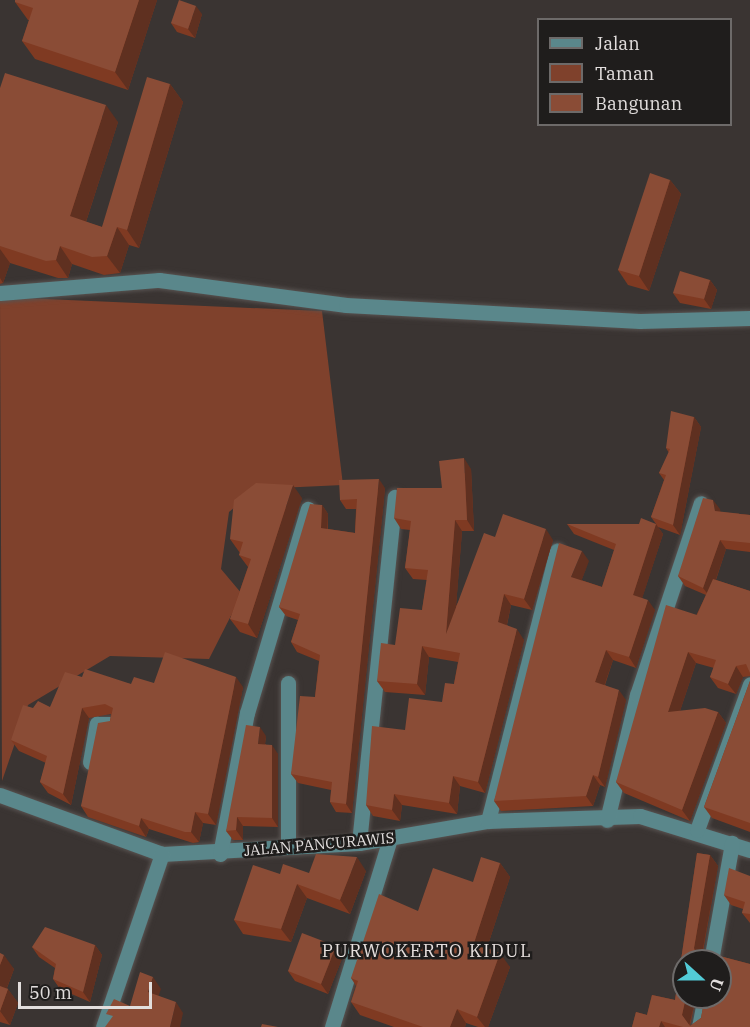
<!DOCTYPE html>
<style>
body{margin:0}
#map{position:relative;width:750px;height:1027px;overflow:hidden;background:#3a3432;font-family:"IBM Plex Serif",serif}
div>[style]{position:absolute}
.green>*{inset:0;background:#7f412c}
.roads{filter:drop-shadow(0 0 2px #585351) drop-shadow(0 0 2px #585351)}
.minor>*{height:15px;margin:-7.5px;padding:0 7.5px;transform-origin:7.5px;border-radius:7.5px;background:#5a878b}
.wall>*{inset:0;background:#7f3a22}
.shaded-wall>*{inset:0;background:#5f3020}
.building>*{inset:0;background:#8a4c36}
span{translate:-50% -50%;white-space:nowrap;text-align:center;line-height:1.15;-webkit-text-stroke:5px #1f1d1c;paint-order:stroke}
.street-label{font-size:15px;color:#e2dedd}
.quarter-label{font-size:18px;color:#e5dedc;letter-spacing:1.5px}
.legend{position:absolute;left:537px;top:18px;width:195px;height:108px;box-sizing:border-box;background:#1f1d1c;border:2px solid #6d6a69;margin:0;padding:8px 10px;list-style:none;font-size:18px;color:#e2dedd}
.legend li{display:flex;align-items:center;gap:12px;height:30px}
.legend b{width:30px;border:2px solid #6d6a69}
.north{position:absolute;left:672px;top:949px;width:60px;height:60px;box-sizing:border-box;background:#1f1d1c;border:2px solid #6d6a69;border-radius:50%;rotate:111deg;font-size:16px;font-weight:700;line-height:24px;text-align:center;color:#e2dedd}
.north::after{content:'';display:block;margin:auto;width:21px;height:27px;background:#52cbd7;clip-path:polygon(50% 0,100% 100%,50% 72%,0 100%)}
.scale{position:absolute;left:18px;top:982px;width:134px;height:27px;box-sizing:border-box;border:3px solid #e2dedd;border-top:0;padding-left:8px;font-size:18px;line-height:21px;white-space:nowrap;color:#e2dedd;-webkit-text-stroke:4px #1f1d1c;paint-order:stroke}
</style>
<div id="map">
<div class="green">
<div style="clip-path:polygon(0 297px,322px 311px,343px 485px,257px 489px,229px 512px,221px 569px,242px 594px,209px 659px,110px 656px,28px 705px,2px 781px)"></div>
</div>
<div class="roads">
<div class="minor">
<div style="left:0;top:293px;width:160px;rotate:-4.7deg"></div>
<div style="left:159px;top:280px;width:189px;rotate:7.6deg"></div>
<div style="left:346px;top:305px;width:294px;rotate:3.1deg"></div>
<div style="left:640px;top:321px;width:110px;rotate:-1.6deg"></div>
<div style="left:90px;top:762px;width:39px;rotate:-80deg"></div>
<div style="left:97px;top:724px;width:15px"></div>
<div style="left:0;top:795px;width:172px;rotate:20deg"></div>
<div style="left:162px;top:854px;width:197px;rotate:-3.2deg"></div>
<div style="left:359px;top:843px;width:131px;rotate:-9.7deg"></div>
<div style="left:488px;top:821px;width:152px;rotate:-1.9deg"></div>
<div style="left:640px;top:816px;width:115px;rotate:17.2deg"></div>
<div style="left:607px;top:820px;width:129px;rotate:-76.5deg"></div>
<div style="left:637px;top:695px;width:202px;rotate:-71.6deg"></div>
<div style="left:488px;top:821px;width:279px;rotate:-75.7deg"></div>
<div style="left:697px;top:830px;width:155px;rotate:-70deg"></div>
<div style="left:359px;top:843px;width:348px;rotate:-84.1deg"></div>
<div style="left:288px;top:845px;width:162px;rotate:-90deg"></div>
<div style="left:220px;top:854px;width:144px;rotate:-79.2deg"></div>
<div style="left:247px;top:713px;width:213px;rotate:-73.4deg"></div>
<div style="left:711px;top:961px;width:120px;rotate:-79.9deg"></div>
<div style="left:103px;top:1027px;width:183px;rotate:-71.2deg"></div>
<div style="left:332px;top:1027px;width:197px;rotate:-72.9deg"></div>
<div style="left:699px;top:1027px;width:31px;rotate:-79deg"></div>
</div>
</div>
<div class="wall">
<div style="clip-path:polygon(157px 0,128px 90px,35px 59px,22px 41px,29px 20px,28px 20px,15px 2px)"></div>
<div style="clip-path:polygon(202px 14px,195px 38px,177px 32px,171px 23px)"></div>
<div style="clip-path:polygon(170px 84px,183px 102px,139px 248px,129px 245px,120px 273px,104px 275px,72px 264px,68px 278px,58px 278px,10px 263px,3px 283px,0 284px,0 88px,118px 122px,86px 222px,102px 227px)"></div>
<div style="clip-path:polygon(670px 180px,681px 194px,649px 291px,628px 285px,618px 270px)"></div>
<div style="clip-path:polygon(710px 280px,717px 290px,711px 309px,680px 303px,673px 293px)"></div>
<div style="clip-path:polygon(694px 417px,701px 427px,680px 535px,658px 527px,663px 534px,642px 598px,655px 610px,636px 668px,613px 660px,605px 685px,626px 700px,605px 787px,600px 785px,593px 806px,501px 811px,494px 801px,589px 561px,581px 580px,602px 587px,614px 550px,574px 534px,567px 524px,656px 524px,651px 517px,664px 480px,659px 473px,669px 453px,666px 448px)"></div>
<div style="clip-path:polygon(471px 469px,474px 531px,462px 531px,456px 606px,495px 537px,553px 540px,532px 610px,511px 605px,507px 625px,524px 640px,485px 793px,460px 786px,457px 814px,402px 805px,400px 821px,373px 816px,366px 805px,405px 730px,442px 702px,454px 684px,458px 662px,429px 657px,425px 695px,385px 692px,377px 681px,395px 645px,422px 610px,427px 580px,413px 579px,405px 568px,410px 530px,401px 529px,394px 518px)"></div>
<div style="clip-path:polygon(385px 488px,352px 813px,336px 812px,330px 802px,331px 790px,298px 783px,291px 774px,315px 697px,319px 661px,297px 652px,291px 642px,298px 620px,286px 616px,279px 607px,322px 505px,328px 514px,328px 529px,355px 533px,356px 509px,346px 509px,340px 500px)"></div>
<div style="clip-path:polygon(302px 498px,257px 638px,240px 632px,230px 619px,248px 567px,239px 555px,240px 553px,230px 539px)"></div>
<div style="clip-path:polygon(720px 509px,720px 512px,750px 515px,750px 552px,726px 549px,716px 580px,750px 591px,750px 676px,743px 677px,736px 694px,718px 688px,710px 677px,714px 668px,696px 663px,680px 711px,718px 712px,726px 723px,690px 821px,624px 793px,616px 782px,706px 595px,685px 586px,678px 576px)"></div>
<div style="clip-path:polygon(82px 677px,131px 684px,154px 683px,243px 687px,216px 825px,203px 823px,199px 842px,193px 843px,149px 829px,146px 837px,88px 817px,81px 806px,110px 721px,111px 714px,89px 718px,71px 805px,48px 793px,40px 782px,46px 763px,19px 751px,11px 740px,33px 708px,50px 707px)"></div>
<div style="clip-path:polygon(750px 681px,750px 832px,712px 818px,704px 807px)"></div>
<div style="clip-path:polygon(266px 736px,265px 744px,278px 754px,278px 827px,243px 826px,243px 840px,233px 840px,226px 831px)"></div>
<div style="clip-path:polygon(evenodd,697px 853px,710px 855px,718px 866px,702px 957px,712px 954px,750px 964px,750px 1027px,632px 1027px,636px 1012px,647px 1015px,652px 995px,675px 1000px,697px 853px,684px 961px,720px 961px,720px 997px,705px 997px,701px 1018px,690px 1026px,696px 997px,684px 997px,684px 961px)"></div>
<div style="clip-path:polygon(500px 863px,510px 877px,487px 948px,510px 967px,488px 1027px,478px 1027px,466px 1023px,465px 1027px,394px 1027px,360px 1015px,351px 1002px,356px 986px,351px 978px,418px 911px,473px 882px)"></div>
<div style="clip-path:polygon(366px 871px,350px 914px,307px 898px,291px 942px,243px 934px,234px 920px,280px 874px)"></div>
<div style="clip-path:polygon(750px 876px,750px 923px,742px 913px,743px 909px,731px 905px,724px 895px)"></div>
<div style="clip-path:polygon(95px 945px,102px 955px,90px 1002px,60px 989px,53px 979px,55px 968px,39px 957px,32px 947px)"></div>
<div style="clip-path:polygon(0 953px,14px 969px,7px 988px,18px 1003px,10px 1025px,0 1022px)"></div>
<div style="clip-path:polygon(343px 956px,328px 994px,295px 981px,288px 971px)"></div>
</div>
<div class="shaded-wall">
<div style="clip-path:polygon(139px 0,157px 0,128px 90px,115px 72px)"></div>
<div style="clip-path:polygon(196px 6px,202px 14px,195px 38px,188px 29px)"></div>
<div style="clip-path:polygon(170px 84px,183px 102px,139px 248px,127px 230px)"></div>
<div style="clip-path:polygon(106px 105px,118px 122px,82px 234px,70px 216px)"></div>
<div style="clip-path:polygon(670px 180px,681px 194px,649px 291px,639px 276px)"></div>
<div style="clip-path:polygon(117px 227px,129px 245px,120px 273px,107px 256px)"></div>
<div style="clip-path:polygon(60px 246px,72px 264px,68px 278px,56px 260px)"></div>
<div style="clip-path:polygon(0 249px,10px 263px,3px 283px,0 278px)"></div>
<div style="clip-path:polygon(710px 280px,717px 290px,711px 309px,704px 299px)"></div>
<div style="clip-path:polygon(694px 417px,701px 427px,680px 535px,673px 525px)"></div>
<div style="clip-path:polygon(464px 458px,471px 469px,474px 531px,467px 520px)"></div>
<div style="clip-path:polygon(379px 479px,385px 488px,352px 813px,346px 804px)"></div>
<div style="clip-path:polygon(293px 485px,302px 498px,257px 638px,248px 624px)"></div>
<div style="clip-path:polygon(713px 500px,720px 509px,722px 521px,715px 511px)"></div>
<div style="clip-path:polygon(322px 505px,328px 514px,327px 537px,321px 528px)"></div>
<div style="clip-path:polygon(455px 520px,462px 531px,453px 645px,446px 634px)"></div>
<div style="clip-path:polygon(656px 524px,663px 534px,640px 605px,633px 595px)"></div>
<div style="clip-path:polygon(546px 529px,553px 540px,532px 610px,524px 599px)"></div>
<div style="clip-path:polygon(720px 540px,726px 549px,710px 597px,703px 588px)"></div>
<div style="clip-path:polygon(582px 551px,589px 561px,579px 587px,571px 577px)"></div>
<div style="clip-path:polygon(504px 594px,511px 605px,505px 633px,498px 622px)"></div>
<div style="clip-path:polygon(648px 600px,655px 610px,636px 668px,629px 657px)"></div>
<div style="clip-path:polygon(517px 629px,524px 640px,485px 793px,478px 782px)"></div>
<div style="clip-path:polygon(422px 646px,429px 657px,425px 695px,417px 684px)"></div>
<div style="clip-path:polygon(606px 650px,613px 660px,602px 692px,595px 682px)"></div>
<div style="clip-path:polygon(688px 652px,696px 663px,676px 723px,668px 712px)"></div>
<div style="clip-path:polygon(736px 666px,743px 677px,736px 694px,728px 684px)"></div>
<div style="clip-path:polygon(236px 677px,243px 687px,216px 825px,208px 814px)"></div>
<div style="clip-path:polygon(619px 690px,626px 700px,605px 787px,598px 777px)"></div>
<div style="clip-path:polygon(82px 708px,89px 718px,71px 805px,63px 794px)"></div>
<div style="clip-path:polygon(718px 712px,726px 723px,690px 821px,682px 810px)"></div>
<div style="clip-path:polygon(260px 727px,266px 736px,264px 753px,258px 744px)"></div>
<div style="clip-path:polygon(272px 745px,278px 754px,278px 827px,272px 818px)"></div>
<div style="clip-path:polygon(593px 775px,600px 785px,593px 806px,586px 796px)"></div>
<div style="clip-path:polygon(453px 776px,460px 786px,457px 814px,449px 803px)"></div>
<div style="clip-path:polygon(394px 794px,402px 805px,400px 821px,392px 810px)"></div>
<div style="clip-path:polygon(195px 812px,203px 823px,199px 842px,191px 832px)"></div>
<div style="clip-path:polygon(237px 817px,243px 826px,243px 840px,236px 830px)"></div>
<div style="clip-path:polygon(141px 818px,149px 829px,146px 837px,139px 826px)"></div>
<div style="clip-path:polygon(710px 855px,718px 866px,701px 959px,697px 958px,694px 948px)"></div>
<div style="clip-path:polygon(357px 857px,366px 871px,350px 914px,340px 900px)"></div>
<div style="clip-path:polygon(500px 863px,510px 877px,484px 957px,474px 943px)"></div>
<div style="clip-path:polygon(297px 884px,307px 898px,291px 942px,281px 929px)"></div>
<div style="clip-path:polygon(95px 945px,102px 955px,90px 1002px,83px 992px)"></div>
<div style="clip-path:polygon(336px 946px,343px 956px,328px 994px,321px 984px)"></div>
<div style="clip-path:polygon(500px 953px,510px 967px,488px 1027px,485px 1027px,477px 1017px)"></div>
<div style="clip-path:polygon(4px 955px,14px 969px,3px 998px,0 993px,0 965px)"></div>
<div style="clip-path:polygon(153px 977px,161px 989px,156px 1003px,148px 992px)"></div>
<div style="clip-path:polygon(8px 989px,18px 1003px,10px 1025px,0 1011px)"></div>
<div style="clip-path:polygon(686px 997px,696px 997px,689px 1026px,682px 1015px)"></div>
<div style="clip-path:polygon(176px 1002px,183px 1013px,180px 1027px,170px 1027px)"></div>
<div style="clip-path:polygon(457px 1009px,466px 1023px,465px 1027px,450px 1027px)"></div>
<div style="clip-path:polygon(661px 1021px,665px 1027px,659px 1027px)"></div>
</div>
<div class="building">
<div style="clip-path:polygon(15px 0,139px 0,115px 72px,22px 41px,33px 8px,15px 2px)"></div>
<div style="clip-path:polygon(179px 0,196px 6px,188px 29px,171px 23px)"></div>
<div style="clip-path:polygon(5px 73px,106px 105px,70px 216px,102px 227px,147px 77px,170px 84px,127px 230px,117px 227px,107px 256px,92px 257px,60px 246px,56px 260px,46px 261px,0 246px,0 88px)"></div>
<div style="clip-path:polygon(650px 173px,670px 180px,639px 276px,618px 270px)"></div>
<div style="clip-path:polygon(680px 271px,710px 280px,704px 299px,673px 293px)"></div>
<div style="clip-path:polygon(671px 411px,694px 417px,673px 525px,651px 517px,666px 475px,659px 473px,670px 449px,666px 448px)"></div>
<div style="clip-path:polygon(464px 458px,467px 520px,455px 520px,446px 634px,484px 533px,495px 537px,503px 514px,546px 529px,524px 599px,504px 594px,498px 622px,517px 629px,478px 782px,453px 776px,449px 803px,394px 794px,392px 810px,366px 805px,372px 726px,405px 730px,409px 698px,442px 702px,445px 683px,454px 684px,460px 653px,422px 646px,417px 684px,377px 681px,381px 643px,395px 645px,400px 608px,422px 610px,428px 570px,405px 568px,411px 521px,394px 518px,397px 488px,442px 488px,439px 461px)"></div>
<div style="clip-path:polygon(379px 479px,346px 804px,330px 802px,332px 782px,291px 774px,300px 696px,315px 697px,320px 655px,291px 642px,300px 614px,279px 607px,310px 504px,322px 505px,321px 528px,355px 533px,357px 499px,340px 500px,339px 480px)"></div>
<div style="clip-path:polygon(256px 483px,293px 485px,248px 624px,230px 619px,251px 559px,239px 555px,243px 542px,230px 539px,234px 500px)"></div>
<div style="clip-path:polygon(703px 498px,713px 500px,715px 511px,750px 515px,750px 543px,720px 540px,703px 588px,678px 576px)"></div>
<div style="clip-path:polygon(641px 518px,656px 524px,633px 595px,648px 600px,629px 657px,606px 650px,595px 682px,619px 690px,598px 777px,593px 775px,586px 796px,494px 801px,559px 543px,582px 551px,571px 577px,602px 587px,616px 544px,567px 524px,639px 524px)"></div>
<div style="clip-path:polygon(713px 579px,750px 591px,750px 673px,746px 664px,736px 666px,728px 684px,710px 677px,716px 660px,688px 652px,668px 712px,705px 708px,718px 712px,682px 810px,616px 782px,666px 605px,697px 615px)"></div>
<div style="clip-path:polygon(165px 652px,236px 677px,208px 814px,195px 812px,191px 832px,185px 832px,141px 818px,139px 826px,81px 806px,98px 723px,110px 721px,113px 708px,105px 704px,82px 708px,63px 794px,40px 782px,47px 756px,11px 740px,23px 705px,33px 708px,38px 701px,50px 707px,65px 672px,82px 677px,85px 669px,131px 684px,134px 677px,154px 683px)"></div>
<div style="clip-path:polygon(750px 681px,750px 823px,704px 807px)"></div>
<div style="clip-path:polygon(246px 725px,260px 727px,258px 744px,272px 745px,272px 818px,237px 817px,236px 830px,226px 831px)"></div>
<div style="clip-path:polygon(evenodd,697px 853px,710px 855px,694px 948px,697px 958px,712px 954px,750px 964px,750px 1027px,683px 1027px,661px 1021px,659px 1027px,632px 1027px,636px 1012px,647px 1015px,652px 995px,675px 1000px,697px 853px,684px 961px,720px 961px,720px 997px,705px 997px,701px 1018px,690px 1026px,682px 1015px,686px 997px,684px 997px,684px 961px)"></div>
<div style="clip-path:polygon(316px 854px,357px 857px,340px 900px,297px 884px,281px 929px,234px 920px,253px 865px,280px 874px,283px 864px,309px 873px)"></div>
<div style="clip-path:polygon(481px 857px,500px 863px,474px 943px,500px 953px,477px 1017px,457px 1009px,450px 1027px,423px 1027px,351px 1002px,358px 981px,351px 978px,379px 894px,418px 911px,433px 868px,473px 882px)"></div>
<div style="clip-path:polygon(729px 868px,750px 876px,750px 914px,742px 913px,745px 902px,724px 895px)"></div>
<div style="clip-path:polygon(45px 927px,95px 945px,83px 992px,53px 979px,56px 964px,32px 947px)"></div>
<div style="clip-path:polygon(302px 933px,336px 946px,321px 984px,288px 971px)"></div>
<div style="clip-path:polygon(0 953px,4px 955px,0 965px)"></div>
<div style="clip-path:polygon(140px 972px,153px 977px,148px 992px,176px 1002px,170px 1027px,105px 1027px,113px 1016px,106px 1014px,114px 999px,130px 1006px)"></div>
<div style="clip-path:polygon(0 986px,8px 989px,0 1011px)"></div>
<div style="clip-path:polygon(262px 1024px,278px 1027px,261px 1027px)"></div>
</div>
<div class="street-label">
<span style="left:319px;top:844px;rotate:-5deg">JALAN PANCURAWIS</span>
</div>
<div class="quarter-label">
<span style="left:427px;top:951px">PURWOKERTO KIDUL</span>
</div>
<ul class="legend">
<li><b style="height:8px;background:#5a878b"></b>Jalan</li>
<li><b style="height:16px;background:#7f412c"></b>Taman</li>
<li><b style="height:16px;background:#8a4c36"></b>Bangunan</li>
</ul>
<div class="north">U</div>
<div class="scale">50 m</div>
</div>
